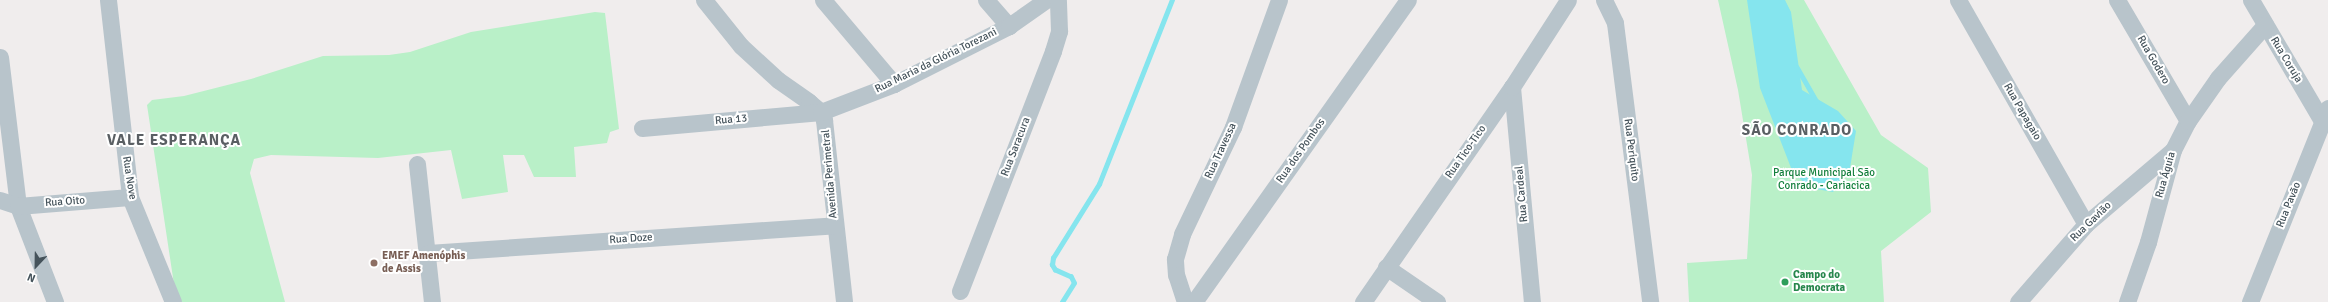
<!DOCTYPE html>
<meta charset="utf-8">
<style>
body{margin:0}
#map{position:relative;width:2328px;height:302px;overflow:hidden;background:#f0eded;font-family:Signika,sans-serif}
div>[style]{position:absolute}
.green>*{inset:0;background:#b9f0c8}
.water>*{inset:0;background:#85e5ee}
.stream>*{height:4.5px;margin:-2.25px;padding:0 2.25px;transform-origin:2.25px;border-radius:2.25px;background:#85e5ee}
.street>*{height:17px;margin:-8.5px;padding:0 8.5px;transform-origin:8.5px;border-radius:8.5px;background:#b8c4cb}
.dots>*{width:11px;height:11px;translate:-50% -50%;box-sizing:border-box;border:2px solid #fff;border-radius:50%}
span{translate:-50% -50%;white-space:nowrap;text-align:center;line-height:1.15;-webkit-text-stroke:4px #fff;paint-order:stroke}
.street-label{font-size:11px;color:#45535b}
.park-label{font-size:11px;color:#137f3c}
.education-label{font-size:11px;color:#785e54;font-weight:700}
.left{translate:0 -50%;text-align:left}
.leisure-label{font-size:11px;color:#27864d;font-weight:700}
.district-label{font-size:15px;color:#5a5f63;font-weight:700;letter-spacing:1px}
.north{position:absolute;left:16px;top:246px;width:40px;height:40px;-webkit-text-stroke:3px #fff;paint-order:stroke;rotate:202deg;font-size:11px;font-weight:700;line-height:16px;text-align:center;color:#45535b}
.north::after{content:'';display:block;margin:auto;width:14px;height:18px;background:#45535b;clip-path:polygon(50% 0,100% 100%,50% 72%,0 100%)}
</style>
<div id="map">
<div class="green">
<div style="clip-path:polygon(1718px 0,1804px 0,1881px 135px,1928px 168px,1931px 212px,1881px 251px,1884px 302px,1689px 302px,1687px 263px,1747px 259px,1752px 175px,1738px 90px)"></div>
<div style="clip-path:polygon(595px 12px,605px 13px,619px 129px,610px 132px,607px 143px,574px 147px,576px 177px,534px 177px,524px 155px,503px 155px,508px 192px,462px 199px,451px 150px,378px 158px,271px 155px,254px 159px,250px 173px,285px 302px,180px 302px,175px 291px,147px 105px,152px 100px,184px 96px,251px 79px,323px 56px,389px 55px,410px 52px,471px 32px)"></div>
</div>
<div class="water">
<div style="clip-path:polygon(1747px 0,1785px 0,1791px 12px,1802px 90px,1838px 111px,1856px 131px,1850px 168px,1833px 192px,1811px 188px,1793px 173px,1760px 88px)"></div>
</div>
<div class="stream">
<div style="left:1797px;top:67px;width:40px;rotate:60.3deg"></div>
<div style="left:1839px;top:176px;width:12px;rotate:76deg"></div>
<div style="left:1062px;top:302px;width:22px;rotate:-58deg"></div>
<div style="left:1074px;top:283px;width:7px;rotate:-117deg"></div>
<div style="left:1071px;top:277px;width:17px;rotate:-156deg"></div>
<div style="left:1055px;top:270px;width:6px;rotate:-121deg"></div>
<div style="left:1052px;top:265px;width:7px;rotate:-82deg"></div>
<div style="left:1053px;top:258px;width:87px;rotate:-58.1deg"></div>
<div style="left:1099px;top:184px;width:198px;rotate:-68.4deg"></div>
</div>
<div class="street">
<div style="left:108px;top:0;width:198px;rotate:83.6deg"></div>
<div style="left:130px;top:197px;width:113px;rotate:67.7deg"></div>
<div style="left:704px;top:0;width:59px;rotate:51.2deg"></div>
<div style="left:741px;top:46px;width:50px;rotate:42.6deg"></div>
<div style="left:778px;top:80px;width:38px;rotate:35deg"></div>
<div style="left:809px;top:102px;width:16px;rotate:40deg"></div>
<div style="left:821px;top:112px;width:9px;rotate:69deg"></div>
<div style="left:824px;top:120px;width:183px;rotate:83.7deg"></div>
<div style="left:823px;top:0;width:110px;rotate:49.8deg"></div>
<div style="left:986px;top:0;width:35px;rotate:49deg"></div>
<div style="left:1604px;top:0;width:25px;rotate:64deg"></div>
<div style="left:1615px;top:23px;width:281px;rotate:82.8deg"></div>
<div style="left:1958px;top:0;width:258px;rotate:60.3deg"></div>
<div style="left:2117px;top:0;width:140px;rotate:59.6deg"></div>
<div style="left:2251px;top:0;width:140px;rotate:59.6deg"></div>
<div style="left:0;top:57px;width:150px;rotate:83.1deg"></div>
<div style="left:18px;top:206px;width:103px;rotate:68.9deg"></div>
<div style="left:1512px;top:87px;width:216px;rotate:84.7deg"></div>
<div style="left:642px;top:128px;width:180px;rotate:-5.1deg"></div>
<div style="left:821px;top:112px;width:78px;rotate:-21deg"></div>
<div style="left:894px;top:84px;width:129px;rotate:-26.8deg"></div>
<div style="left:1009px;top:26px;width:45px;rotate:-35.1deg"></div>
<div style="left:417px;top:164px;width:139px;rotate:83.8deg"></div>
<div style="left:0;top:200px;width:19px;rotate:18deg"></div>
<div style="left:18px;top:206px;width:112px;rotate:-4.6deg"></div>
<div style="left:428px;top:253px;width:408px;rotate:-3.9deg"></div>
<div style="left:1386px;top:267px;width:62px;rotate:34.5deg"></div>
<div style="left:960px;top:291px;width:257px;rotate:-68.8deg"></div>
<div style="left:1053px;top:51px;width:21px;rotate:-73deg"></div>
<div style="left:1059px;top:31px;width:31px;rotate:-92deg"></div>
<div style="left:1185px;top:302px;width:28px;rotate:-108deg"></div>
<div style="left:1176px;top:275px;width:16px;rotate:-94deg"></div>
<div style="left:1175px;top:259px;width:26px;rotate:-74deg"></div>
<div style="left:1182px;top:234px;width:119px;rotate:-64.5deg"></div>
<div style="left:1233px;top:127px;width:135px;rotate:-70.1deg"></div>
<div style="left:1194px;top:302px;width:370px;rotate:-54.7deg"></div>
<div style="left:1363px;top:302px;width:262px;rotate:-55.3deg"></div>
<div style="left:1512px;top:87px;width:103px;rotate:-57.2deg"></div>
<div style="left:2018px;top:302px;width:103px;rotate:-48.9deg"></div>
<div style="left:2086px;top:224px;width:114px;rotate:-40.4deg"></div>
<div style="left:2127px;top:302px;width:64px;rotate:-70.7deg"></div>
<div style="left:2148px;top:242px;width:95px;rotate:-74.8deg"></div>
<div style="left:2173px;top:150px;width:33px;rotate:-63deg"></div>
<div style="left:2188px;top:121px;width:52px;rotate:-55.1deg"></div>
<div style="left:2218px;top:78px;width:71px;rotate:-48.4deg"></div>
<div style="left:2250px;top:302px;width:209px;rotate:-68.1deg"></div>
</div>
<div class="dots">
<div style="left:374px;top:263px;background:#8d6e63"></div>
<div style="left:1785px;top:282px;background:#2e9e5b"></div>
</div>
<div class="street-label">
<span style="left:2153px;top:60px;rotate:60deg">Rua Godero</span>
<span style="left:2286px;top:60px;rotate:59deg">Rua Coruja</span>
<span style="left:936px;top:61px;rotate:-26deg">Rua Maria da Glória Torezani</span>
<span style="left:2022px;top:112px;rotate:60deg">Rua Papagaio</span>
<span style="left:731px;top:120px;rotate:-5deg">Rua 13</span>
<span style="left:1016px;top:147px;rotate:-69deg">Rua Saracura</span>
<span style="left:1631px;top:150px;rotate:83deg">Rua Periquito</span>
<span style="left:1221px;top:151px;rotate:-65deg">Rua Travessa</span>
<span style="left:1301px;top:151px;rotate:-55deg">Rua dos Pombos</span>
<span style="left:1466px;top:152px;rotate:-55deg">Rua Tico-Tico</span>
<span style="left:830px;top:174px;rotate:-95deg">Avenida Perimetral</span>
<span style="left:2166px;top:175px;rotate:-74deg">Rua Águia</span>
<span style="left:129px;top:178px;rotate:81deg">Rua Nove</span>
<span style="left:1522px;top:194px;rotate:-95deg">Rua Cardeal</span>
<span style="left:65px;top:202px;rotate:-4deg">Rua Oito</span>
<span style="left:2289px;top:205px;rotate:-68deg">Rua Pavão</span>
<span style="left:2091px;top:222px;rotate:-44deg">Rua Gavião</span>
<span style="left:631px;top:239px;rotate:-4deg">Rua Doze</span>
</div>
<div class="park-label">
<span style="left:1824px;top:180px">Parque Municipal São<br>Conrado - Cariacica</span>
</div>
<div class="education-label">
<span class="left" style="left:382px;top:263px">EMEF Amenóphis<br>de Assis</span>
</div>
<div class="leisure-label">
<span class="left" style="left:1793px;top:282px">Campo do<br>Democrata</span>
</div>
<div class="district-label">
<span style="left:1797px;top:131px">SÃO CONRADO</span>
<span style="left:174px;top:141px">VALE ESPERANÇA</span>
</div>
<div class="north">N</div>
</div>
